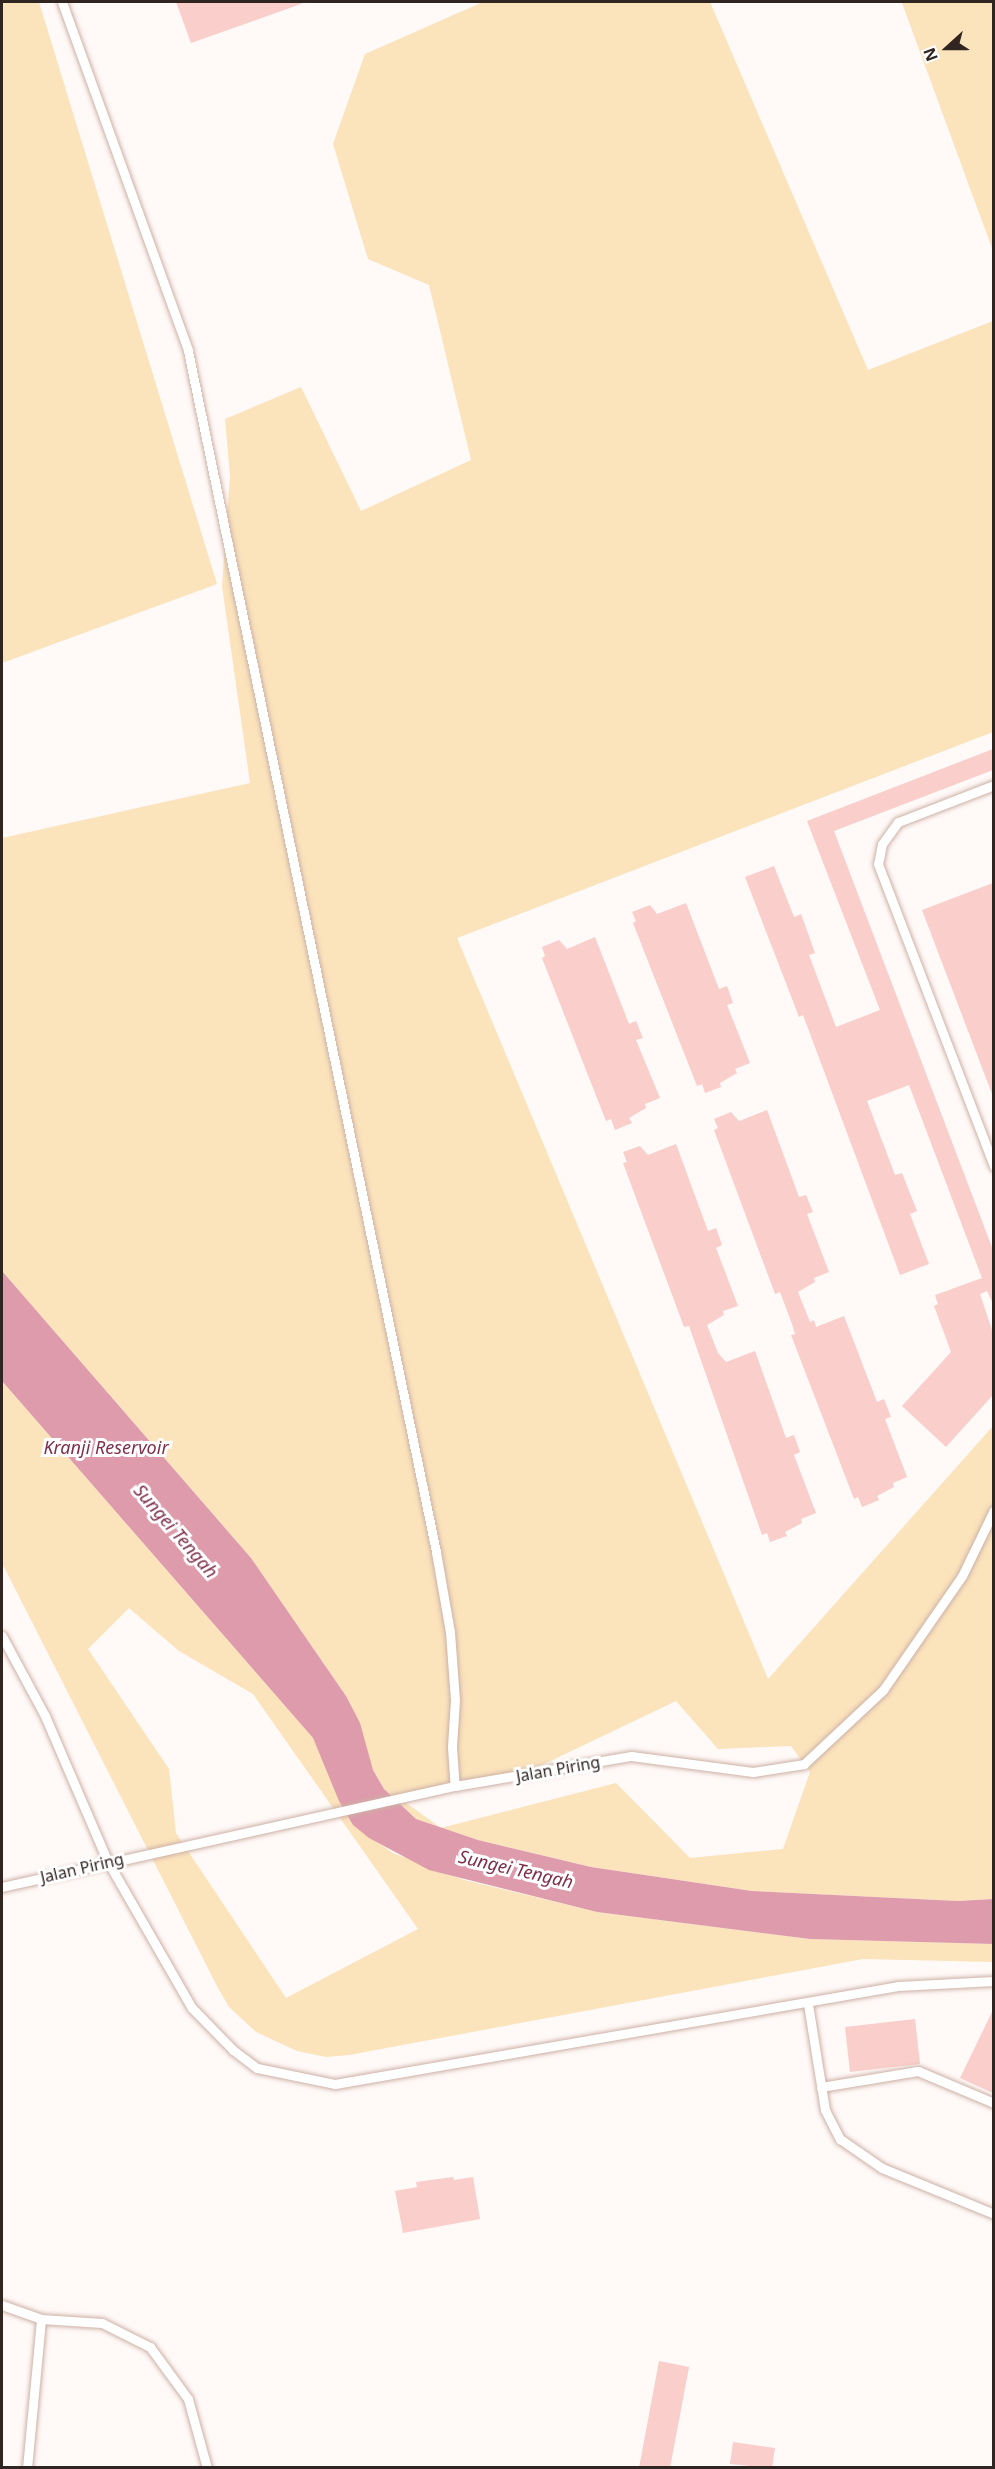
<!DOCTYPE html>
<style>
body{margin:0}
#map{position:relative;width:995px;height:2469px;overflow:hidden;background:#fff9f7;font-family:"Noto Sans",sans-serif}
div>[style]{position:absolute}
.green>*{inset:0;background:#fbe3bc}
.water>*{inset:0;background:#de9bac}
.building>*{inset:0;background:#f9cecb}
.roads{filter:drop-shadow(0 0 2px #cdb1a6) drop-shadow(0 0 2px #cdb1a6)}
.service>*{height:9px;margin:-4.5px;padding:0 4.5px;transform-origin:4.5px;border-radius:4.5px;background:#fff}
span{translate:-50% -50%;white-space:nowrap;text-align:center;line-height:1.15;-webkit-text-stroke:6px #fff;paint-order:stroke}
.street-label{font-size:16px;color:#302521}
.water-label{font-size:18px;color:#7e2f49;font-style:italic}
.frame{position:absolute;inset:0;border:3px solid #302521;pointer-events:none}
.north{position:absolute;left:917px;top:18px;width:60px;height:60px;-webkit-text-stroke:4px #fff;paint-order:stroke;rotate:249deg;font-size:16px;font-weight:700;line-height:24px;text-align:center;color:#302521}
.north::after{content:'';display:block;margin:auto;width:21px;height:27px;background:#302521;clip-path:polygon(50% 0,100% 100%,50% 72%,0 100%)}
</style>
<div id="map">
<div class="green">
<div style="clip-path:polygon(2px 2px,39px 2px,217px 584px,2px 663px)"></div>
<div style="clip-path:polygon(evenodd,483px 2px,710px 2px,868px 370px,993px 321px,993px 732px,457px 938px,768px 1679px,993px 1426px,993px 1899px,958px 1901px,752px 1891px,591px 1867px,478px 1840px,416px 1819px,384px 1789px,373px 1770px,346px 1696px,251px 1558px,2px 1271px,2px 838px,250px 783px,222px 586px,230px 476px,225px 419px,301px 387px,361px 511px,471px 460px,429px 285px,368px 259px,333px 144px,365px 54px,483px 2px,676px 1701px,718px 1749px,791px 1746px,810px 1772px,783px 1849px,690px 1858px,616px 1783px,441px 1828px,402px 1800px,519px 1776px,676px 1701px)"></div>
<div style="clip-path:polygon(907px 2px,993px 2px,993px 251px,902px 3px)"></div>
<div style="clip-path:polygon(evenodd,2px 1381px,313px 1738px,353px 1825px,393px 1853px,464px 1880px,597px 1912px,810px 1939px,993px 1944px,993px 1962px,863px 1959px,349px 2055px,326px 2057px,297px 2051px,256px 2032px,229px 2007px,218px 1988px,2px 1563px,2px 1381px,129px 1608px,179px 1651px,253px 1694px,418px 1929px,286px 1998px,176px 1833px,169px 1769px,88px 1649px,129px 1608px)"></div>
</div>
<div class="water">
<div style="clip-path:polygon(2px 1271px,251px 1558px,346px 1696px,360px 1723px,373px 1770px,384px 1789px,416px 1819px,478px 1840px,591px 1867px,752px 1891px,958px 1901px,993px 1899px,993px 1944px,810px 1939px,597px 1912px,429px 1870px,369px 1838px,353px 1825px,339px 1801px,313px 1738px,2px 1381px)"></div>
</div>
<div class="building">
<div style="clip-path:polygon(176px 2px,301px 2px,301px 4px,191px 43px)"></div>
<div style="clip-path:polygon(993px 749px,993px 770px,834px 831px,993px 1250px,993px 1304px,987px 1291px,980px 1294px,993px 1333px,993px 1395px,946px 1447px,902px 1406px,951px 1352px,934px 1306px,938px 1304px,935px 1295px,982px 1278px,909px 1085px,867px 1101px,895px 1175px,902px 1173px,917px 1211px,910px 1214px,929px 1264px,900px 1275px,803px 1015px,799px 1017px,745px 877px,774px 866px,794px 917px,801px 914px,815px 953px,809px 955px,836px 1027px,880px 1010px,807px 821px)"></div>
<div style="clip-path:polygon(993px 883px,993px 1094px,992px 1094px,922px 910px)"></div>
<div style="clip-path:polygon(686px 903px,719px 989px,727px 986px,733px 1003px,727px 1005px,750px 1063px,735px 1069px,737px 1073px,720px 1083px,721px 1087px,705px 1093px,702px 1084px,697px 1086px,633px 923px,636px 921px,632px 912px,650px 905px,657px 914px)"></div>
<div style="clip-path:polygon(595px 937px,629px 1024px,636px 1021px,643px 1038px,636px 1040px,660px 1098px,645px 1104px,646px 1108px,629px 1118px,632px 1123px,615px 1130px,611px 1119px,606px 1121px,542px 958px,545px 956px,542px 947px,559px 940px,567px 949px)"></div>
<div style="clip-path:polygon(767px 1110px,799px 1197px,806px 1195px,813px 1212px,807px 1214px,829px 1272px,814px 1278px,815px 1282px,798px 1292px,810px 1322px,814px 1320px,816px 1327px,844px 1316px,877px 1402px,884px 1399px,891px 1417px,885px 1419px,907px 1477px,893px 1483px,894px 1487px,877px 1496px,879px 1500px,862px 1507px,858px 1497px,854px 1499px,791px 1335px,795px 1334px,792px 1324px,780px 1292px,775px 1294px,714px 1130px,718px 1128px,714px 1119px,731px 1112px,739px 1121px)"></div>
<div style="clip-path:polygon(676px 1144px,708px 1231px,716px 1228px,722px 1245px,716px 1248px,738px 1306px,723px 1311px,724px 1315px,707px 1325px,718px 1353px,726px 1362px,755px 1351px,786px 1438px,794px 1435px,800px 1452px,794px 1455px,816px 1513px,801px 1519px,802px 1523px,785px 1532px,787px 1536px,770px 1542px,767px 1533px,762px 1535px,689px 1326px,684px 1327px,623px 1163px,627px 1162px,623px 1152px,640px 1146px,648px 1155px)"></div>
<div style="clip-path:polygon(993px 2010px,993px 2093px,960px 2078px)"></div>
<div style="clip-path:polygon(915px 2019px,920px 2064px,850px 2072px,845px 2027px)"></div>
<div style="clip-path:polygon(453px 2177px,454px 2180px,473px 2177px,480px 2219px,403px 2233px,395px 2191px,417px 2187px,416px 2182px)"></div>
<div style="clip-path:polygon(659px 2361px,689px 2367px,670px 2468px,639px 2468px)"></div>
<div style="clip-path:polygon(733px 2442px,775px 2448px,772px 2468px,730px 2464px)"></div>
</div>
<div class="roads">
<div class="service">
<div style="left:62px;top:2px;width:371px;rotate:70.1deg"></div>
<div style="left:188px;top:351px;width:1226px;rotate:78.33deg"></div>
<div style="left:436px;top:1552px;width:81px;rotate:80.1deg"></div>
<div style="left:450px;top:1632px;width:68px;rotate:85.8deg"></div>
<div style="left:455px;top:1700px;width:47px;rotate:93.7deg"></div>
<div style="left:452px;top:1747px;width:39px;rotate:86deg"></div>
<div style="left:994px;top:785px;width:103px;rotate:158.9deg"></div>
<div style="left:898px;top:822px;width:27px;rotate:126deg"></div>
<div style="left:882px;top:844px;width:20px;rotate:101deg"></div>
<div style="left:878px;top:864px;width:324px;rotate:69deg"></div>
<div style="left:2px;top:1636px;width:91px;rotate:61.7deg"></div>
<div style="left:45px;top:1716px;width:159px;rotate:66.7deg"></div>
<div style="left:108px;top:1862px;width:168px;rotate:60.1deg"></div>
<div style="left:192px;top:2008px;width:59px;rotate:45.7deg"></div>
<div style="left:233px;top:2050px;width:30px;rotate:37deg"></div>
<div style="left:257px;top:2068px;width:80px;rotate:11.6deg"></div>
<div style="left:335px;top:2084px;width:571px;rotate:-9.87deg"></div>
<div style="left:898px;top:1986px;width:96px;rotate:-3deg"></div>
<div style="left:2px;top:1887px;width:464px;rotate:-12.6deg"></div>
<div style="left:455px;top:1786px;width:179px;rotate:-9.7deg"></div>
<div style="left:631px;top:1756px;width:123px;rotate:7.5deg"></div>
<div style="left:753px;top:1772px;width:52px;rotate:-8.9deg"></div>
<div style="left:804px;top:1764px;width:108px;rotate:-43.1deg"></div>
<div style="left:883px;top:1690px;width:139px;rotate:-55.3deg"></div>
<div style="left:962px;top:1576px;width:73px;rotate:-64.1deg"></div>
<div style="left:808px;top:2004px;width:107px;rotate:80.9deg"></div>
<div style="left:825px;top:2110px;width:33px;rotate:63deg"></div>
<div style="left:840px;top:2139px;width:51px;rotate:34.6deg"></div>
<div style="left:882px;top:2168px;width:121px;rotate:22.3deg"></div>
<div style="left:821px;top:2087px;width:98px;rotate:-9.4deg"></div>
<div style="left:918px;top:2071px;width:82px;rotate:22.8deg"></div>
<div style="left:2px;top:2305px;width:41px;rotate:19.7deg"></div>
<div style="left:41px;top:2319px;width:61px;rotate:3.8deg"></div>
<div style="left:102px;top:2323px;width:54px;rotate:26.6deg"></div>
<div style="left:150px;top:2347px;width:64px;rotate:53.8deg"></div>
<div style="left:188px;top:2399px;width:72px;rotate:74.6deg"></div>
<div style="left:27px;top:2468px;width:150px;rotate:-84.6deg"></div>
</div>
</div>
<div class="street-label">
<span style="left:558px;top:1769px;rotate:-10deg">Jalan Piring</span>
<span style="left:82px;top:1868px;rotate:-13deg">Jalan Piring</span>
</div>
<div class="water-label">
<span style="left:106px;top:1447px">Kranji Reservoir</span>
<span style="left:176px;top:1531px;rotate:49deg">Sungei Tengah</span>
<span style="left:516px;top:1869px;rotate:13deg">Sungei Tengah</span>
</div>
<div class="frame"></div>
<div class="north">N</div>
</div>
